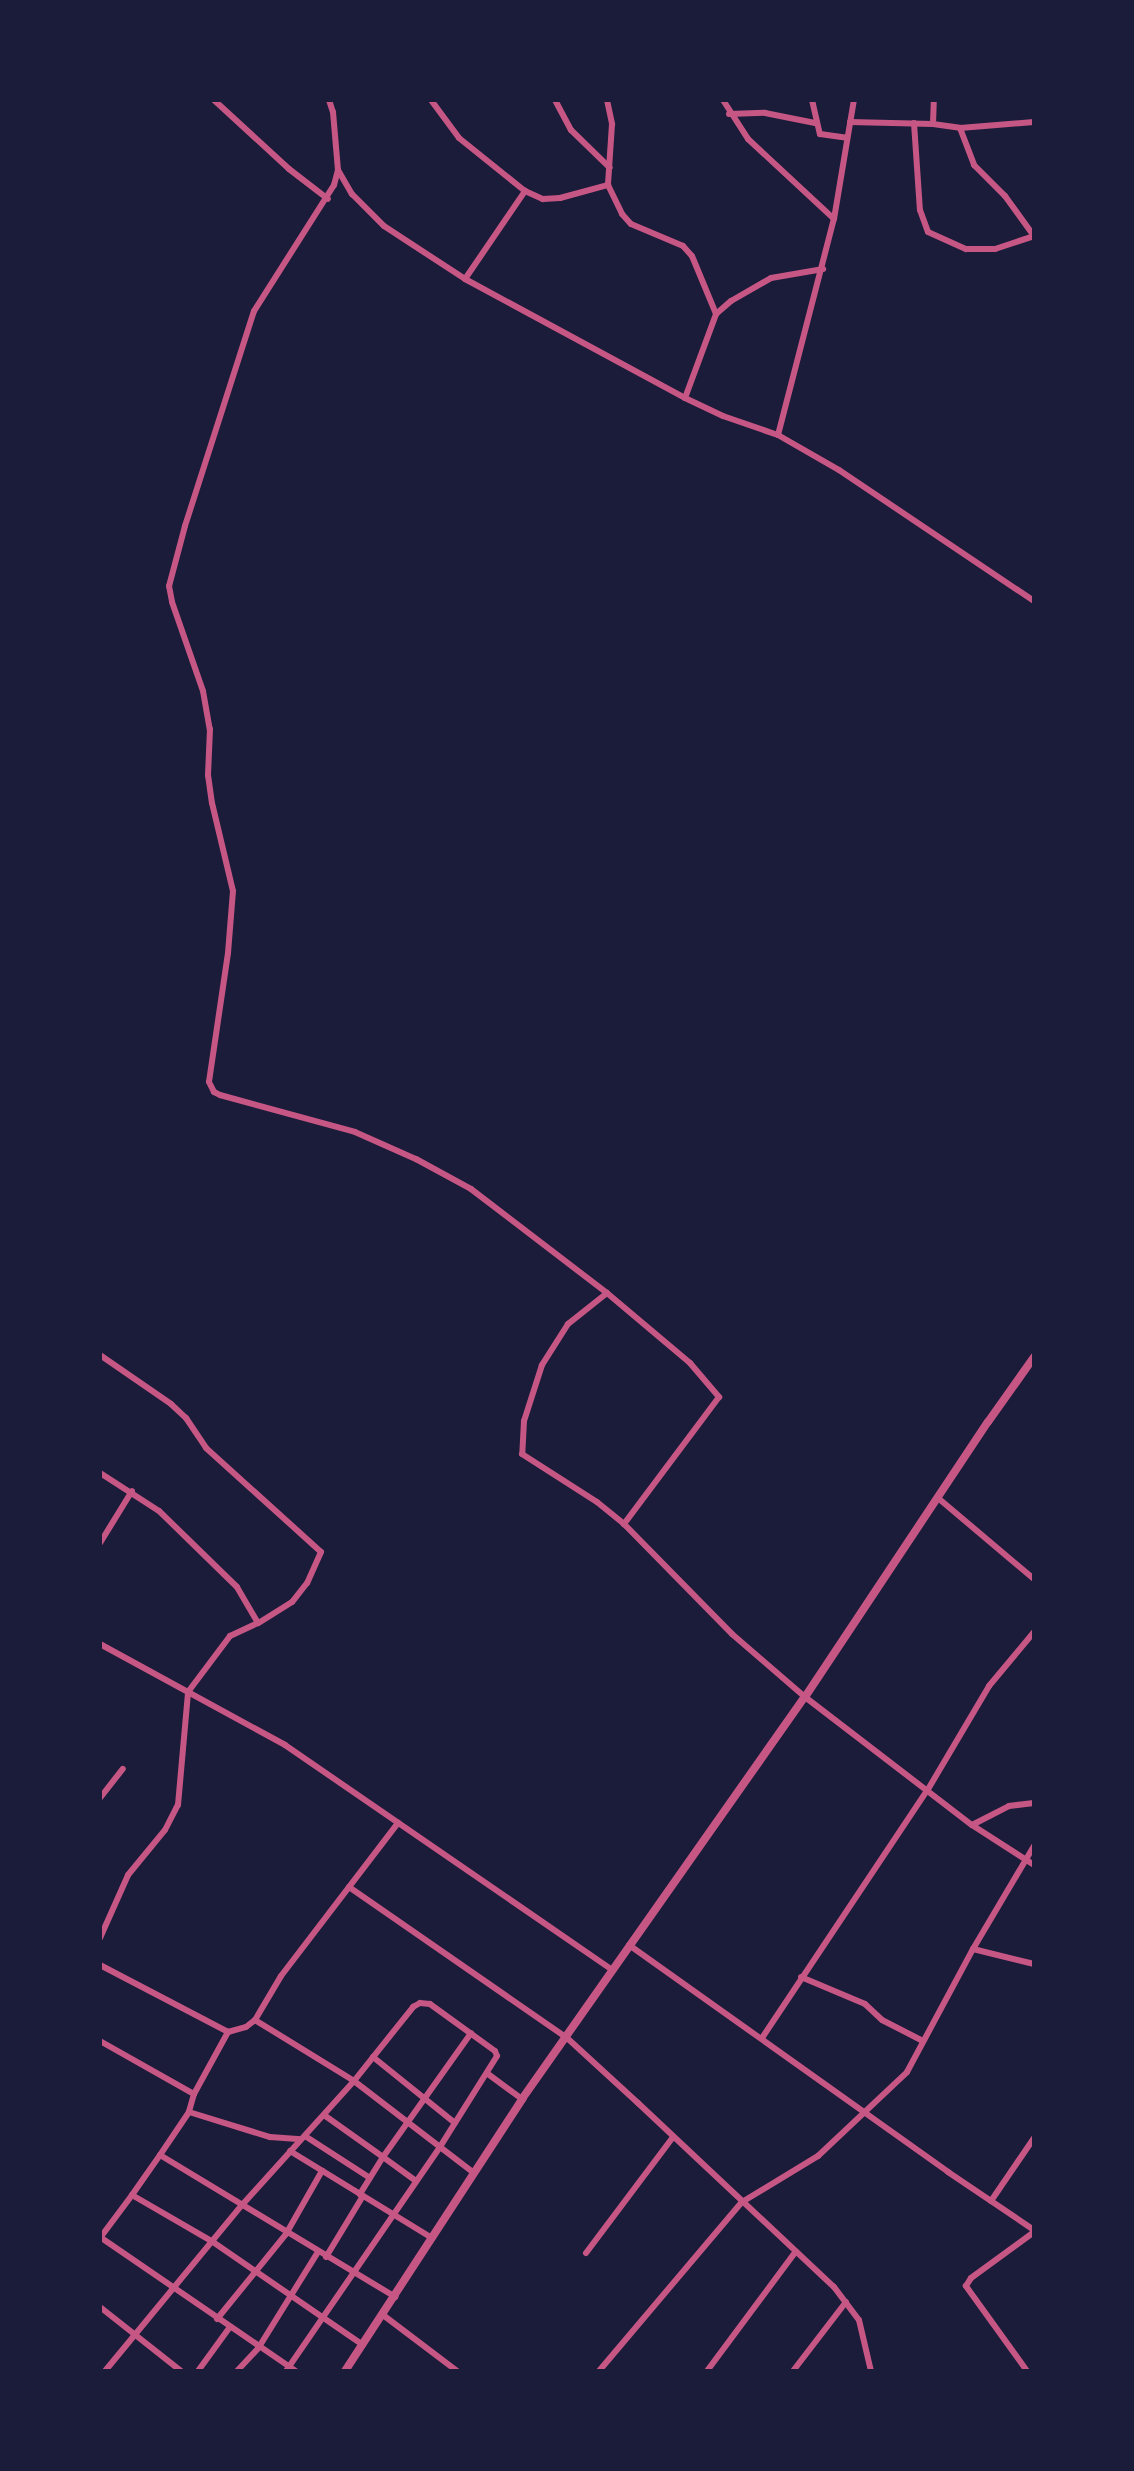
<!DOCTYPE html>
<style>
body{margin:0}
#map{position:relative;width:1134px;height:2471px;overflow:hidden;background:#1b1b3a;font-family:Ubuntu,sans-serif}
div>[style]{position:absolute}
.minor>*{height:6px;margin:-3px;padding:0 3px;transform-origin:3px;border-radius:3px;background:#c65784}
.tertiary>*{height:8px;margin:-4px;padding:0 4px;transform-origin:4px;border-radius:4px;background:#c65784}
span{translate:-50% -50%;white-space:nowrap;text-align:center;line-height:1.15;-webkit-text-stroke:7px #1b1b3a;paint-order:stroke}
.frame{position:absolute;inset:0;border:102px solid #1b1b3a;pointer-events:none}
</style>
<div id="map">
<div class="minor">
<div style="left:214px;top:100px;width:102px;rotate:42.6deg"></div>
<div style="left:289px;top:169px;width:49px;rotate:37.6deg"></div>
<div style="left:329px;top:100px;width:13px;rotate:72deg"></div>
<div style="left:333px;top:112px;width:58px;rotate:85.1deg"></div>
<div style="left:338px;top:170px;width:16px;rotate:105deg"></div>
<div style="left:334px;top:185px;width:149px;rotate:122.4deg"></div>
<div style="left:254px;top:311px;width:226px;rotate:107.8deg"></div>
<div style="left:185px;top:526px;width:62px;rotate:104.9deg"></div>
<div style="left:169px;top:586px;width:16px;rotate:79deg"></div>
<div style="left:172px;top:602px;width:94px;rotate:70.8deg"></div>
<div style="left:203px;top:691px;width:39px;rotate:80deg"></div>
<div style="left:210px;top:729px;width:46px;rotate:92.5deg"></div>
<div style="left:208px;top:775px;width:28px;rotate:82deg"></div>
<div style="left:212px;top:803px;width:90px;rotate:76.6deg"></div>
<div style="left:233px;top:891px;width:62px;rotate:94.6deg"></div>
<div style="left:228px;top:953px;width:130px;rotate:98.4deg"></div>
<div style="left:209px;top:1082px;width:11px;rotate:63deg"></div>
<div style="left:214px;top:1092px;width:7px;rotate:27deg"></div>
<div style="left:220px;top:1095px;width:140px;rotate:15.3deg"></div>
<div style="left:355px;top:1132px;width:67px;rotate:23.9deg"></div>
<div style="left:416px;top:1159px;width:63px;rotate:28.6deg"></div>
<div style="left:471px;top:1189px;width:171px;rotate:37.4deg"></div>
<div style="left:607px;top:1293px;width:109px;rotate:40.1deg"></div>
<div style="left:690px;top:1363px;width:45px;rotate:49.5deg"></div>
<div style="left:719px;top:1397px;width:159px;rotate:126.8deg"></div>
<div style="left:624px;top:1524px;width:154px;rotate:45.5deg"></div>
<div style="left:732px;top:1634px;width:96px;rotate:40.8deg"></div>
<div style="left:805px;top:1697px;width:210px;rotate:37.5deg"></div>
<div style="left:972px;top:1825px;width:74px;rotate:32.8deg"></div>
<div style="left:431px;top:100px;width:47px;rotate:53.6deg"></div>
<div style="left:459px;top:138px;width:85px;rotate:38.8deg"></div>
<div style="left:525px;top:191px;width:20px;rotate:24deg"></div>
<div style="left:543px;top:199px;width:17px;rotate:-3deg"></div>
<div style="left:560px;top:198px;width:50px;rotate:-15.2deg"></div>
<div style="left:555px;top:100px;width:34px;rotate:62deg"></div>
<div style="left:571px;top:130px;width:54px;rotate:44.3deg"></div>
<div style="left:607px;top:100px;width:25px;rotate:78deg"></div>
<div style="left:612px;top:124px;width:61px;rotate:93.8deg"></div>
<div style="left:608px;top:185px;width:32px;rotate:64deg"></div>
<div style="left:622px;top:214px;width:13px;rotate:48deg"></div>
<div style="left:631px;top:224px;width:56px;rotate:22.9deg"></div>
<div style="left:683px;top:246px;width:13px;rotate:48deg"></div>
<div style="left:692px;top:256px;width:63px;rotate:67.5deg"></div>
<div style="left:723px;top:100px;width:46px;rotate:57.3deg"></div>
<div style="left:748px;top:139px;width:117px;rotate:42.9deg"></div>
<div style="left:812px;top:100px;width:35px;rotate:77deg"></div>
<div style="left:820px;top:134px;width:27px;rotate:8deg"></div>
<div style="left:729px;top:114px;width:36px;rotate:-2deg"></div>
<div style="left:765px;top:113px;width:51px;rotate:11.3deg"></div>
<div style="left:850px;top:122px;width:83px;rotate:1.4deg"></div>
<div style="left:933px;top:124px;width:27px;rotate:8deg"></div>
<div style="left:960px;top:128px;width:74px;rotate:-4.6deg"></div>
<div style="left:914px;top:123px;width:87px;rotate:86.1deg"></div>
<div style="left:920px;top:210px;width:23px;rotate:70deg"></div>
<div style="left:928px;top:232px;width:42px;rotate:24.1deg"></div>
<div style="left:966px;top:249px;width:29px"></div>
<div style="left:995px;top:249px;width:41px;rotate:-18.4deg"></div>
<div style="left:933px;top:124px;width:24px;rotate:-88deg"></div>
<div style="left:960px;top:128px;width:40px;rotate:69deg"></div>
<div style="left:974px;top:165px;width:44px;rotate:45deg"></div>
<div style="left:1005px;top:196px;width:49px;rotate:54.1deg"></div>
<div style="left:338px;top:170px;width:28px;rotate:60deg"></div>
<div style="left:352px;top:194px;width:45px;rotate:45deg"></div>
<div style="left:384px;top:226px;width:97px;rotate:33.2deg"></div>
<div style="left:465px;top:279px;width:250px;rotate:28.4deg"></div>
<div style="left:685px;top:398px;width:42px;rotate:25.3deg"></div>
<div style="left:723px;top:416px;width:58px;rotate:19.1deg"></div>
<div style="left:778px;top:435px;width:70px;rotate:29.8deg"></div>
<div style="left:839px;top:470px;width:235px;rotate:33.9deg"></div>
<div style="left:465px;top:279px;width:107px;rotate:-55.7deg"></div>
<div style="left:685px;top:398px;width:90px;rotate:-69.7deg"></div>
<div style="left:716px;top:314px;width:20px;rotate:-41deg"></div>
<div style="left:731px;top:301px;width:46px;rotate:-29.9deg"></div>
<div style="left:771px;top:278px;width:53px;rotate:-9.8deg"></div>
<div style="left:778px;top:435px;width:223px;rotate:-75.5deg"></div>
<div style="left:834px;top:219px;width:121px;rotate:-80.5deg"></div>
<div style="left:607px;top:1293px;width:50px;rotate:141.5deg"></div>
<div style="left:568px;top:1324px;width:49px;rotate:122.4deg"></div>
<div style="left:542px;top:1365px;width:59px;rotate:107.8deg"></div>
<div style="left:524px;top:1421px;width:33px;rotate:93deg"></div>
<div style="left:522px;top:1454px;width:89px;rotate:32.6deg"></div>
<div style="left:597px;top:1502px;width:35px;rotate:39deg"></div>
<div style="left:100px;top:1355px;width:86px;rotate:34.6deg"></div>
<div style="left:171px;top:1404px;width:21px;rotate:43deg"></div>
<div style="left:186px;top:1418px;width:36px;rotate:56deg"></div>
<div style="left:206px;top:1448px;width:155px;rotate:42.1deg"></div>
<div style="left:321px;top:1552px;width:34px;rotate:114deg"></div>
<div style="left:307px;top:1583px;width:24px;rotate:128deg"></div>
<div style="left:292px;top:1602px;width:40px;rotate:148deg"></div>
<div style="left:258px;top:1623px;width:42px;rotate:-120.3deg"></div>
<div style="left:237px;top:1587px;width:109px;rotate:-135.7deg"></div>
<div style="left:159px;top:1511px;width:70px;rotate:-147.2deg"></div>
<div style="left:938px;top:1498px;width:126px;rotate:40.2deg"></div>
<div style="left:100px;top:1543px;width:61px;rotate:-58.4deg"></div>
<div style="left:100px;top:1644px;width:211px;rotate:28.6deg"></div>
<div style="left:285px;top:1745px;width:397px;rotate:34.5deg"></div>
<div style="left:100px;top:1798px;width:37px;rotate:-52deg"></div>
<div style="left:972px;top:1825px;width:42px;rotate:-27.2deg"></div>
<div style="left:1009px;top:1806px;width:25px;rotate:-7deg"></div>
<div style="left:349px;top:1887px;width:264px;rotate:34.7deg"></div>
<div style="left:566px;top:2037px;width:98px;rotate:42.5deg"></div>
<div style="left:638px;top:2103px;width:269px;rotate:43.2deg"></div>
<div style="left:834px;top:2287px;width:41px;rotate:52.9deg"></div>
<div style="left:859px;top:2320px;width:52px;rotate:76.8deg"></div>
<div style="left:100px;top:1938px;width:69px;rotate:-66deg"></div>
<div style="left:128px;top:1875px;width:58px;rotate:-50.6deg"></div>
<div style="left:165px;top:1830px;width:28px;rotate:-63deg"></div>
<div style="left:178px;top:1805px;width:113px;rotate:-84.9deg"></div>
<div style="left:188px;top:1692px;width:70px;rotate:-53.1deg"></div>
<div style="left:230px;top:1636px;width:31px;rotate:-25deg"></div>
<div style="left:629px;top:1945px;width:392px;rotate:35.4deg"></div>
<div style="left:948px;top:2172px;width:104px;rotate:34deg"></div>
<div style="left:973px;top:1949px;width:63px;rotate:13.8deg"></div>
<div style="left:100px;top:1965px;width:144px;rotate:27.6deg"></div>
<div style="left:801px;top:1977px;width:69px;rotate:22.9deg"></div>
<div style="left:865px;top:2004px;width:23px;rotate:43deg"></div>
<div style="left:882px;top:2020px;width:46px;rotate:27.1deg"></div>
<div style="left:255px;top:2020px;width:116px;rotate:31.6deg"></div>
<div style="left:354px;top:2081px;width:151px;rotate:37.5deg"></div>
<div style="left:762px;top:2038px;width:297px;rotate:-56.3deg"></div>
<div style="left:927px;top:1791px;width:122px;rotate:-59.4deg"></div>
<div style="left:989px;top:1686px;width:70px;rotate:-50.2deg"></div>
<div style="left:100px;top:2041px;width:108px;rotate:29.4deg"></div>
<div style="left:194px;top:2094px;width:71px;rotate:-61.3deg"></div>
<div style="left:228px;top:2032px;width:19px;rotate:-16deg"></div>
<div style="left:246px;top:2027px;width:11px;rotate:-38deg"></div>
<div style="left:255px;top:2020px;width:51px;rotate:-59.4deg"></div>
<div style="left:281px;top:1976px;width:193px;rotate:-52.6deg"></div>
<div style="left:373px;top:2057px;width:105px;rotate:38.8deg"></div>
<div style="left:488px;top:2074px;width:42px;rotate:36.3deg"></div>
<div style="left:194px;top:2094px;width:19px;rotate:106deg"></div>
<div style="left:189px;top:2112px;width:52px;rotate:124deg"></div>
<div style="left:160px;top:2155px;width:275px;rotate:31.1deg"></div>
<div style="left:189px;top:2112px;width:85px;rotate:17.2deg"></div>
<div style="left:270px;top:2137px;width:31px;rotate:4deg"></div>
<div style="left:324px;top:2115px;width:72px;rotate:35.4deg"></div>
<div style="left:383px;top:2157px;width:44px;rotate:121.9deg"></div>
<div style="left:305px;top:2136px;width:77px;rotate:32.9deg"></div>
<div style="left:290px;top:2151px;width:167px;rotate:31.5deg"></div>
<div style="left:416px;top:2181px;width:41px;rotate:-144deg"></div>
<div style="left:383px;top:2157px;width:152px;rotate:-54.6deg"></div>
<div style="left:132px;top:2195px;width:49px;rotate:-55deg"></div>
<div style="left:991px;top:2201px;width:76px;rotate:-55.7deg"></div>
<div style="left:100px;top:2237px;width:237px;rotate:34.4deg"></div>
<div style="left:100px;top:2238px;width:54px;rotate:-53.3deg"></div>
<div style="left:132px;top:2195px;width:94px;rotate:30.1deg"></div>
<div style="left:213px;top:2242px;width:182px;rotate:34.5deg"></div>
<div style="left:586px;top:2253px;width:145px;rotate:-53.1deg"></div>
<div style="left:326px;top:2257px;width:71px;rotate:-58.8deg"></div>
<div style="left:100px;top:2307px;width:103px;rotate:38.3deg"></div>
<div style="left:383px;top:2315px;width:93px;rotate:37.1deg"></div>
<div style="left:217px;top:2319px;width:109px;rotate:-50.9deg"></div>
<div style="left:286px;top:2234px;width:73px;rotate:-60.3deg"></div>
<div style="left:105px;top:2371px;width:215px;rotate:-50.5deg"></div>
<div style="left:242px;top:2205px;width:167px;rotate:-47.9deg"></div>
<div style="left:354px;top:2081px;width:95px;rotate:-51.4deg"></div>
<div style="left:413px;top:2007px;width:8px;rotate:-30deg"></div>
<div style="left:420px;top:2003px;width:10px;rotate:6deg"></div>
<div style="left:430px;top:2004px;width:80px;rotate:35.9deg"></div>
<div style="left:495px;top:2051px;width:5px;rotate:68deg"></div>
<div style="left:497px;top:2056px;width:107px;rotate:122.1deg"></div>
<div style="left:440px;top:2147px;width:272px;rotate:124.5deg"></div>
<div style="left:198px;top:2371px;width:54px;rotate:-54deg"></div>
<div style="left:237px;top:2371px;width:33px;rotate:-47deg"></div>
<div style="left:259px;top:2347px;width:112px;rotate:-58.2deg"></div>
<div style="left:599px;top:2371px;width:221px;rotate:-49.8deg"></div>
<div style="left:742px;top:2202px;width:89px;rotate:-31.2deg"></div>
<div style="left:818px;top:2156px;width:122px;rotate:-43.3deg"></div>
<div style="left:907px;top:2072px;width:140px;rotate:-61.8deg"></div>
<div style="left:973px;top:1949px;width:120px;rotate:-59.4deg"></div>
<div style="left:707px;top:2371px;width:149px;rotate:-53.4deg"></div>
<div style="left:793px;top:2371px;width:87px;rotate:-52.5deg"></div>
<div style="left:1027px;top:2371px;width:105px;rotate:-125.7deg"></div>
<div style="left:966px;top:2286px;width:9px;rotate:-58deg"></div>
<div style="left:971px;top:2278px;width:78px;rotate:-36.1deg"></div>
</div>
<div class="tertiary">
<div style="left:345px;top:2371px;width:325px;rotate:-56.9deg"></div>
<div style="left:522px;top:2099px;width:492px;rotate:-54.9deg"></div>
<div style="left:805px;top:1697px;width:330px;rotate:-56.4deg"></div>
<div style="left:988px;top:1422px;width:80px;rotate:-54.7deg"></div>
</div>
<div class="frame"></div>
</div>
